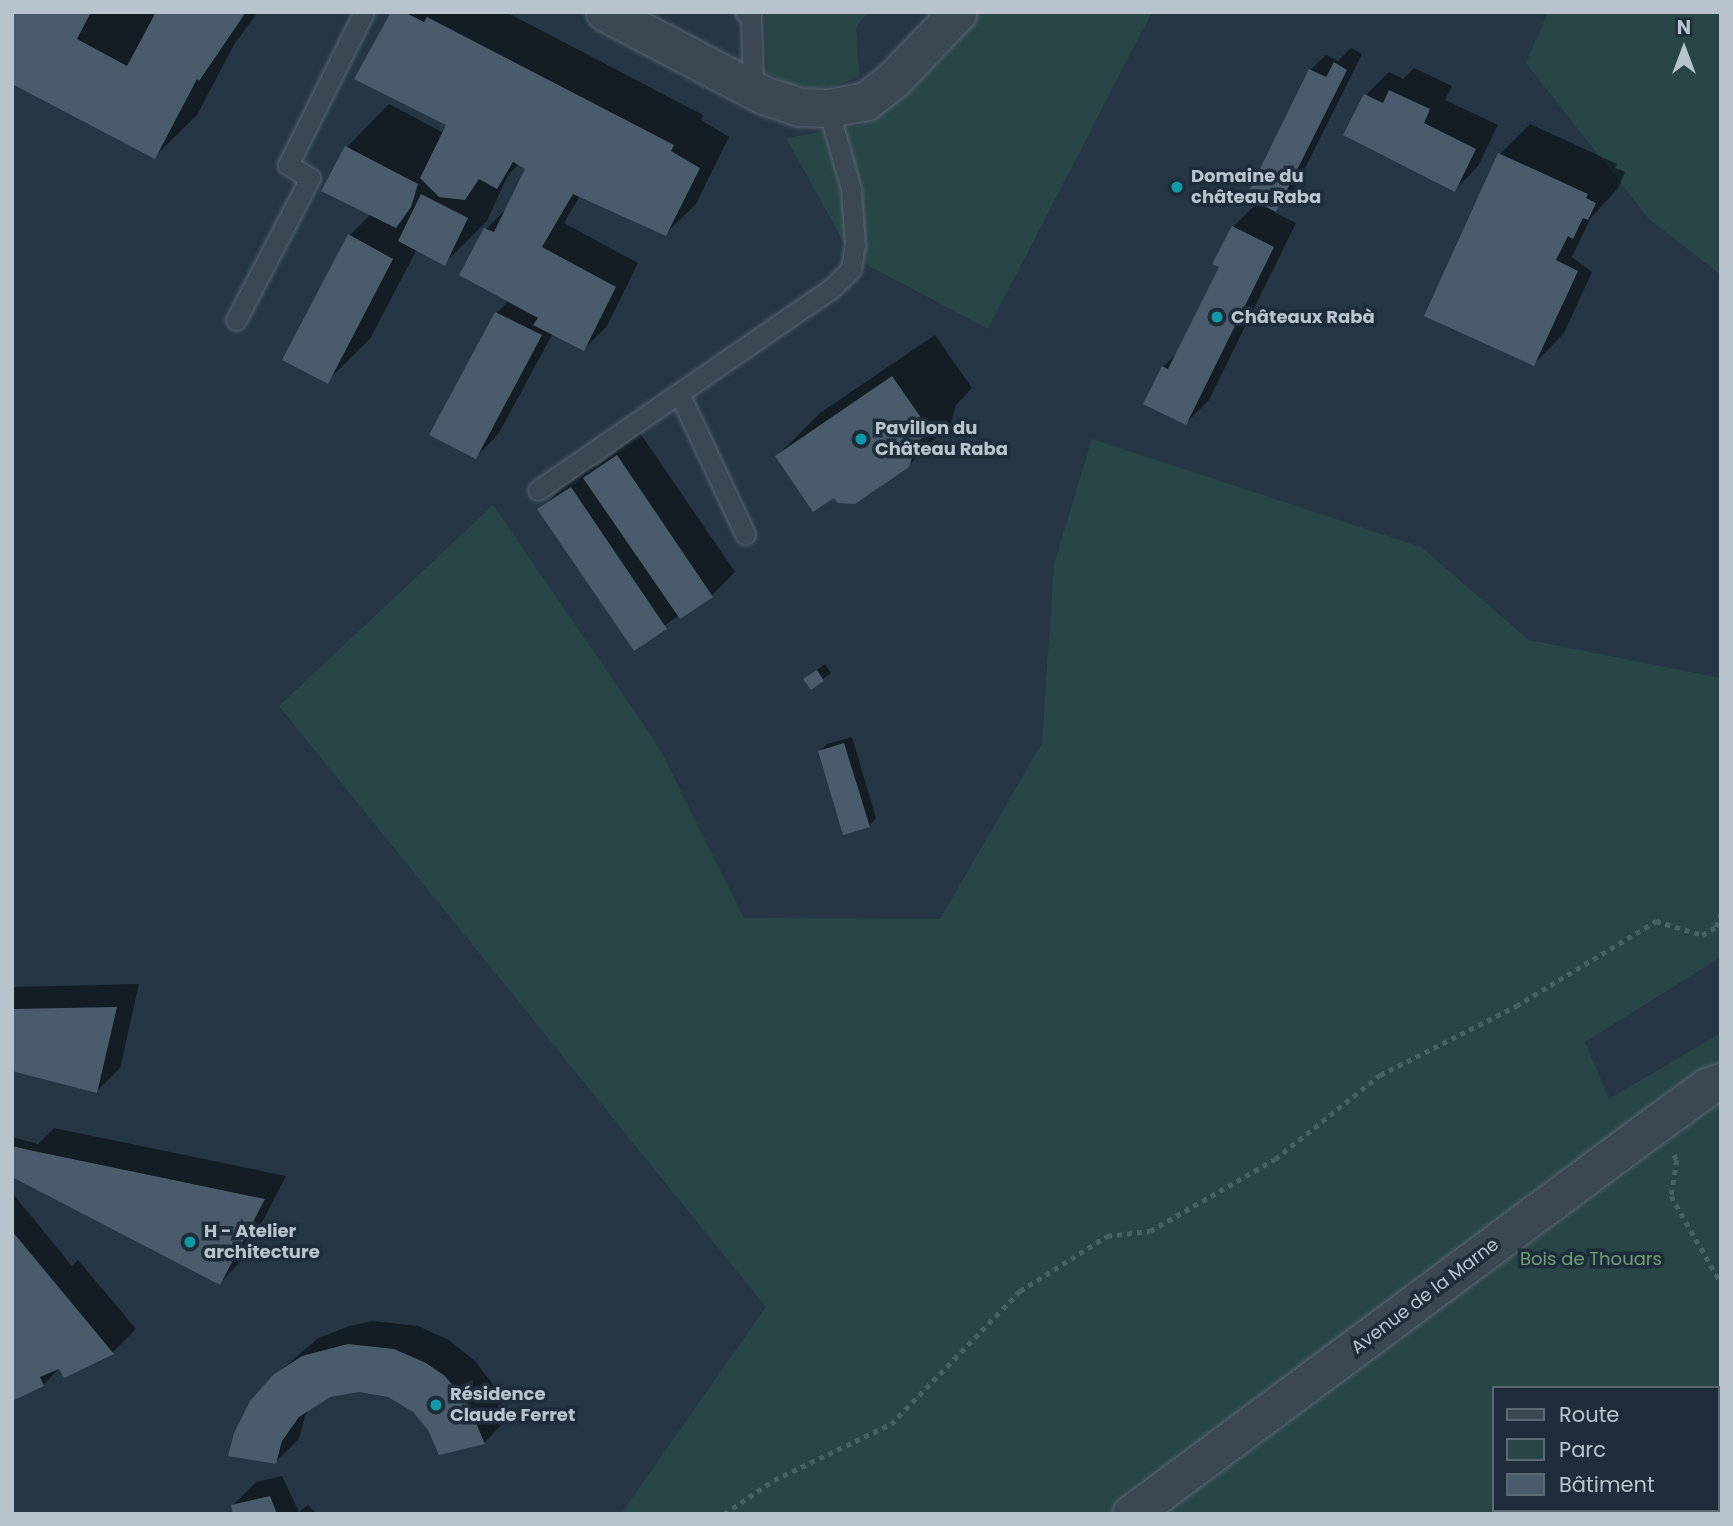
<!DOCTYPE html>
<meta charset="utf-8">
<style>
body{margin:0}
#map{position:relative;width:1733px;height:1526px;overflow:hidden;background:#263645;font-family:Poppins,sans-serif}
div>[style]{position:absolute}
.green>*{inset:0;background:#284646}
.shadow>*{inset:0;background:#0007}
.building>*{inset:0;background:#4a5c6b}
.path>*{height:4.5px;margin-top:-2.25px;transform-origin:0;background:repeating-linear-gradient(90deg,#476262 0 5px,transparent 0 10px)}
.roads{filter:drop-shadow(0 0 2px #596672) drop-shadow(0 0 2px #596672)}
.service>*{height:19px;margin:-9.5px;padding:0 9.5px;transform-origin:9.5px;border-radius:9.5px;background:#3b4854}
.minor>*{height:37px;margin:-18.5px;padding:0 18.5px;transform-origin:18.5px;border-radius:18.5px;background:#3b4854}
.dots>*{width:19px;height:19px;translate:-50% -50%;box-sizing:border-box;border:4px solid #1f2d3a;border-radius:50%}
span{translate:-50% -50%;white-space:nowrap;text-align:center;line-height:1.15;-webkit-text-stroke:7px #1f2d3a;paint-order:stroke}
.poi-label{font-size:18px;color:#b8c3ce;font-weight:700}
.left{translate:0 -50%;text-align:left}
.park-label{font-size:18px;color:#6ea074}
.street-label{font-size:18px;color:#b8c3ce}
.frame{position:absolute;inset:0;border:14px solid #b8c3ce;pointer-events:none}
.legend{position:absolute;left:1492px;top:1386px;width:228px;height:126px;box-sizing:border-box;background:#1f2d3a;border:2px solid #5c6975;margin:0;padding:9px 12px;list-style:none;font-size:21px;color:#b8c3ce}
.legend li{display:flex;align-items:center;gap:14px;height:35px}
.legend b{width:35px;border:2px solid #5c6975}
.north{position:absolute;left:1649px;top:14px;width:70px;height:70px;-webkit-text-stroke:5px #1f2d3a;paint-order:stroke;rotate:0deg;font-size:19px;font-weight:700;line-height:28px;text-align:center;color:#b8c3ce}
.north::after{content:'';display:block;margin:auto;width:24px;height:32px;background:#b8c3ce;clip-path:polygon(50% 0,100% 100%,50% 72%,0 100%)}
</style>
<div id="map">
<div class="green">
<div style="clip-path:polygon(765px 12px,868px 12px,856px 27px,859px 77px,834px 86px,811px 88px,787px 83px,767px 72px)"></div>
<div style="clip-path:polygon(980px 12px,1152px 12px,988px 329px,852px 257px,786px 138px,862px 125px)"></div>
<div style="clip-path:polygon(1548px 12px,1721px 12px,1721px 275px,1649px 219px,1526px 63px)"></div>
<div style="clip-path:polygon(evenodd,1092px 439px,1421px 547px,1529px 640px,1721px 678px,1721px 957px,1585px 1042px,1609px 1099px,1721px 1033px,1721px 1514px,621px 1514px,766px 1307px,279px 706px,493px 505px,659px 747px,744px 918px,940px 919px,1042px 743px,1054px 564px,1092px 439px,1493px 1388px,1717px 1388px,1717px 1510px,1493px 1510px,1493px 1388px)"></div>
</div>
<div class="shadow">
<div style="clip-path:polygon(17px 12px,148px 12px,156px 16px,158px 12px,258px 12px,235px 43px,197px 115px,154px 157px)"></div>
<div style="clip-path:polygon(393px 12px,506px 12px,703px 115px,701px 120px,729px 137px,696px 204px,665px 234px,581px 194px,564px 223px,638px 263px,607px 326px,584px 349px,553px 333px,499px 433px,476px 457px,497px 313px,509px 300px,486px 229px,509px 206px,527px 170px,519px 164px,508px 175px,487px 221px,445px 263px,417px 249px,370px 339px,327px 381px,349px 236px,371px 214px,324px 190px,347px 147px,389px 104px,444px 133px,449px 124px)"></div>
<div style="clip-path:polygon(1351px 48px,1362px 54px,1292px 194px,1274px 212px,1296px 223px,1209px 400px,1186px 423px,1163px 367px,1178px 352px,1221px 267px,1233px 227px,1259px 201px,1310px 70px,1326px 55px,1338px 61px)"></div>
<div style="clip-path:polygon(1414px 68px,1452px 86px,1445px 100px,1498px 125px,1478px 166px,1455px 190px,1366px 95px,1389px 72px,1403px 79px)"></div>
<div style="clip-path:polygon(1530px 124px,1617px 164px,1615px 168px,1625px 172px,1618px 188px,1590px 219px,1572px 257px,1592px 272px,1564px 333px,1534px 364px,1500px 154px)"></div>
<div style="clip-path:polygon(evenodd,935px 335px,972px 388px,956px 405px,951px 423px,908px 466px,835px 495px,777px 456px,820px 413px,935px 335px,916px 440px,919px 441px,916px 452px,912px 452px,916px 440px)"></div>
<div style="clip-path:polygon(640px 433px,735px 572px,712px 595px,680px 617px,679px 615px,634px 649px,540px 510px,563px 487px,595px 465px,596px 467px)"></div>
<div style="clip-path:polygon(825px 664px,831px 673px,811px 688px,805px 679px)"></div>
<div style="clip-path:polygon(852px 737px,876px 818px,869px 826px,820px 751px,827px 744px)"></div>
<div style="clip-path:polygon(139px 984px,120px 1068px,97px 1091px,12px 1070px,12px 987px)"></div>
<div style="clip-path:polygon(54px 1128px,286px 1176px,243px 1259px,220px 1283px,12px 1175px,12px 1137px,38px 1144px)"></div>
<div style="clip-path:polygon(13px 1194px,72px 1266px,78px 1260px,136px 1329px,113px 1352px,65px 1376px,60px 1368px,43px 1385px,12px 1399px)"></div>
<div style="clip-path:polygon(372px 1321px,418px 1326px,449px 1340px,476px 1362px,497px 1390px,507px 1419px,484px 1443px,429px 1429px,415px 1411px,388px 1395px,359px 1390px,329px 1395px,311px 1406px,305px 1416px,299px 1439px,275px 1462px,274px 1376px,317px 1339px,349px 1326px)"></div>
<div style="clip-path:polygon(282px 1476px,299px 1512px,308px 1505px,317px 1514px,236px 1514px,233px 1505px,256px 1482px)"></div>
</div>
<div class="building">
<div style="clip-path:polygon(15px 12px,91px 12px,77px 39px,127px 66px,156px 12px,246px 12px,199px 81px,197px 79px,155px 159px,12px 84px,12px 17px)"></div>
<div style="clip-path:polygon(391px 12px,404px 12px,424px 22px,427px 17px,674px 145px,671px 151px,700px 168px,666px 236px,573px 194px,542px 247px,616px 287px,584px 351px,533px 325px,538px 318px,459px 275px,484px 228px,494px 232px,525px 169px,513px 162px,497px 189px,479px 179px,465px 200px,439px 197px,420px 178px,446px 125px,354px 79px)"></div>
<div style="clip-path:polygon(1334px 62px,1347px 70px,1276px 212px,1246px 197px,1309px 69px,1326px 77px)"></div>
<div style="clip-path:polygon(1389px 90px,1430px 109px,1424px 123px,1476px 149px,1455px 192px,1343px 135px,1364px 94px,1383px 103px)"></div>
<div style="clip-path:polygon(345px 146px,418px 184px,411px 207px,396px 228px,321px 191px)"></div>
<div style="clip-path:polygon(1498px 153px,1588px 194px,1586px 198px,1596px 203px,1588px 220px,1583px 218px,1573px 239px,1568px 236px,1556px 260px,1578px 271px,1534px 366px,1424px 316px)"></div>
<div style="clip-path:polygon(421px 194px,468px 218px,445px 266px,398px 241px)"></div>
<div style="clip-path:polygon(1232px 226px,1274px 247px,1186px 425px,1143px 404px,1162px 366px,1168px 369px,1219px 267px,1212px 264px)"></div>
<div style="clip-path:polygon(348px 234px,393px 259px,328px 384px,282px 360px)"></div>
<div style="clip-path:polygon(495px 312px,542px 335px,476px 459px,429px 435px)"></div>
<div style="clip-path:polygon(892px 376px,931px 432px,912px 445px,915px 449px,909px 467px,855px 504px,838px 503px,834px 498px,813px 512px,775px 456px)"></div>
<div style="clip-path:polygon(617px 455px,713px 597px,680px 619px,583px 478px)"></div>
<div style="clip-path:polygon(571px 487px,667px 629px,634px 651px,537px 509px)"></div>
<div style="clip-path:polygon(817px 670px,824px 681px,811px 690px,803px 679px)"></div>
<div style="clip-path:polygon(844px 743px,870px 827px,843px 835px,818px 751px)"></div>
<div style="clip-path:polygon(117px 1007px,97px 1093px,12px 1071px,12px 1009px)"></div>
<div style="clip-path:polygon(12px 1146px,29px 1150px,265px 1199px,220px 1285px,12px 1177px)"></div>
<div style="clip-path:polygon(12px 1231px,114px 1354px,64px 1378px,59px 1369px,40px 1377px,44px 1386px,12px 1401px)"></div>
<div style="clip-path:polygon(348px 1344px,394px 1349px,426px 1363px,445px 1376px,468px 1404px,485px 1444px,439px 1455px,428px 1430px,413px 1412px,388px 1397px,359px 1392px,330px 1397px,299px 1417px,282px 1441px,276px 1464px,228px 1456px,234px 1433px,250px 1401px,273px 1375px,302px 1356px)"></div>
<div style="clip-path:polygon(270px 1496px,277px 1514px,233px 1514px,231px 1505px)"></div>
</div>
<div class="path">
<div style="left:1674px;top:1155px;width:6px;rotate:59deg"></div>
<div style="left:1677px;top:1160px;width:36px;rotate:99deg"></div>
<div style="left:1671px;top:1196px;width:100px;rotate:60.1deg"></div>
<div style="left:1717px;top:1487px;width:5px;rotate:-37deg"></div>
<div style="left:724px;top:1514px;width:60px;rotate:-34.2deg"></div>
<div style="left:774px;top:1480px;width:130px;rotate:-25.6deg"></div>
<div style="left:891px;top:1424px;width:185px;rotate:-45.9deg"></div>
<div style="left:1020px;top:1291px;width:103px;rotate:-32.3deg"></div>
<div style="left:1107px;top:1236px;width:43px;rotate:-6.6deg"></div>
<div style="left:1150px;top:1231px;width:144px;rotate:-29.9deg"></div>
<div style="left:1275px;top:1159px;width:134px;rotate:-38.7deg"></div>
<div style="left:1380px;top:1075px;width:153px;rotate:-26.9deg"></div>
<div style="left:1516px;top:1006px;width:164px;rotate:-31.3deg"></div>
<div style="left:1656px;top:921px;width:48px;rotate:16.9deg"></div>
<div style="left:1702px;top:935px;width:16px;rotate:-30deg"></div>
<div style="left:1716px;top:927px;width:15px;rotate:-70deg"></div>
<div style="left:1628px;top:1514px;width:7px;rotate:-34deg"></div>
</div>
<div class="roads">
<div class="service">
<div style="left:745px;top:12px;width:7px;rotate:34deg"></div>
<div style="left:751px;top:16px;width:73px;rotate:88.4deg"></div>
<div style="left:236px;top:320px;width:160px;rotate:-62.5deg"></div>
<div style="left:310px;top:178px;width:26px;rotate:-149deg"></div>
<div style="left:288px;top:165px;width:171px;rotate:-63.6deg"></div>
<div style="left:679px;top:393px;width:156px;rotate:64.9deg"></div>
<div style="left:538px;top:490px;width:357px;rotate:-34.5deg"></div>
<div style="left:832px;top:288px;width:27px;rotate:-45deg"></div>
<div style="left:851px;top:269px;width:24px;rotate:-81deg"></div>
<div style="left:855px;top:245px;width:56px;rotate:-94.1deg"></div>
<div style="left:851px;top:189px;width:84px;rotate:-105.9deg"></div>
</div>
<div class="minor">
<div style="left:605px;top:12px;width:178px;rotate:27.7deg"></div>
<div style="left:763px;top:95px;width:40px;rotate:18deg"></div>
<div style="left:801px;top:107px;width:27px;rotate:2deg"></div>
<div style="left:828px;top:108px;width:39px;rotate:-10deg"></div>
<div style="left:866px;top:101px;width:33px;rotate:-38deg"></div>
<div style="left:892px;top:81px;width:95px;rotate:-46.3deg"></div>
<div style="left:1131px;top:1514px;width:654px;rotate:-36.61deg"></div>
<div style="left:1656px;top:1124px;width:63px;rotate:-36deg"></div>
<div style="left:1707px;top:1087px;width:15px;rotate:-20deg"></div>
</div>
</div>
<div class="dots">
<div style="left:1177px;top:187px;background:#0f9aa8"></div>
<div style="left:1217px;top:317px;background:#0f9aa8"></div>
<div style="left:861px;top:439px;background:#0f9aa8"></div>
<div style="left:190px;top:1242px;background:#0f9aa8"></div>
<div style="left:436px;top:1405px;background:#0f9aa8"></div>
</div>
<div class="poi-label">
<span class="left" style="left:1191px;top:187px">Domaine du<br>château Raba</span>
<span class="left" style="left:1231px;top:317px">Châteaux Rabà</span>
<span class="left" style="left:875px;top:439px">Pavillon du<br>Château Raba</span>
<span class="left" style="left:204px;top:1242px">H - Atelier<br>architecture</span>
<span class="left" style="left:450px;top:1405px">Résidence<br>Claude Ferret</span>
</div>
<div class="park-label">
<span style="left:1591px;top:1259px">Bois de Thouars</span>
</div>
<div class="street-label">
<span style="left:1425px;top:1296px;rotate:-37deg">Avenue de la Marne</span>
</div>
<div class="frame"></div>
<ul class="legend">
<li><b style="height:9px;background:#3b4854"></b>Route</li>
<li><b style="height:19px;background:#284646"></b>Parc</li>
<li><b style="height:19px;background:#4a5c6b"></b>Bâtiment</li>
</ul>
<div class="north">N</div>
</div>
